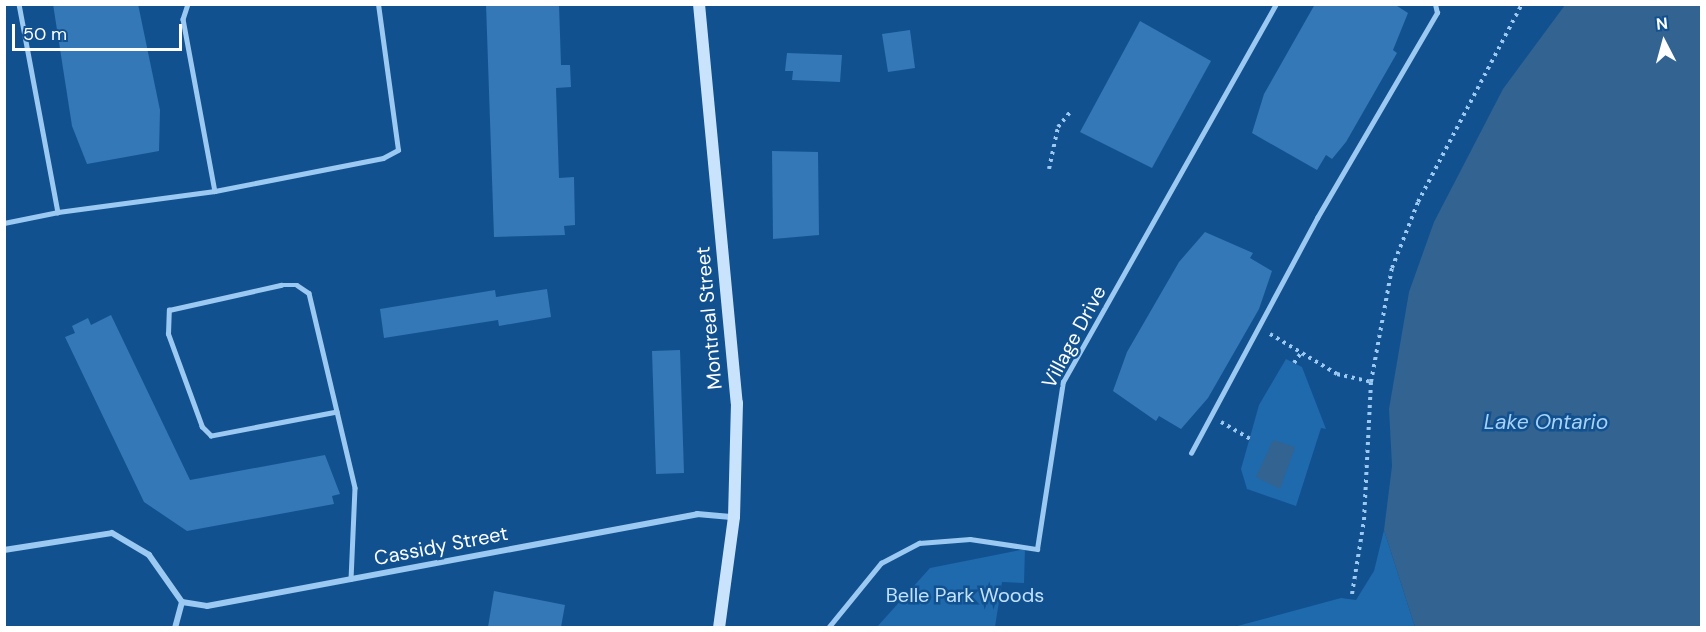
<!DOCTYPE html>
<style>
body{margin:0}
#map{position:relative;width:1706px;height:632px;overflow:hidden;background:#115190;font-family:"DM Sans",sans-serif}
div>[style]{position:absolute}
.green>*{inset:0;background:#1f69ad}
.water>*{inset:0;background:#336390}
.building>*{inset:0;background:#3478b7}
.path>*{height:4px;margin-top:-2px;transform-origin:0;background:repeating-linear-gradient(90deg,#9bc9f2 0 3px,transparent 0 7.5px)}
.service>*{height:4.5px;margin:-2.25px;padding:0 2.25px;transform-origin:2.25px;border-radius:2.25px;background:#9bc9f2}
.minor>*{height:6px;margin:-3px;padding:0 3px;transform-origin:3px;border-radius:3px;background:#9bc9f2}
.secondary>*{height:12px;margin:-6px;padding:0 6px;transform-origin:6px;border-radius:6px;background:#cae3fc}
span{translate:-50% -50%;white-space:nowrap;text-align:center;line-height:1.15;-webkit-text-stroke:5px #115190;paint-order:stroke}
.street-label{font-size:20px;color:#fff}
.park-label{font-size:20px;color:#c2e1fd}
.water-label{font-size:21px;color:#a7d3fa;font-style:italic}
.frame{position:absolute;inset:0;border:6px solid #fff;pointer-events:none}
.north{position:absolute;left:1634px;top:12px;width:60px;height:60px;-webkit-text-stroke:4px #115190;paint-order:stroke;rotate:354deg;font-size:16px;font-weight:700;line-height:24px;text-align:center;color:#fff}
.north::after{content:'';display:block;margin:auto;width:21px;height:27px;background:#fff;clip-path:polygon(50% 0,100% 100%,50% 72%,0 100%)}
.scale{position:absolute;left:12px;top:24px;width:170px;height:27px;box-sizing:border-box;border:3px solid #fff;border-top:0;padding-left:8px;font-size:18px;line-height:21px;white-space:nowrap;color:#fff;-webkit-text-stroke:4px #115190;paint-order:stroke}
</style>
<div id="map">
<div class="green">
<div style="clip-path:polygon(1286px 359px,1302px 367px,1326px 429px,1321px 428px,1296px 506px,1247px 489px,1241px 469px,1259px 405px)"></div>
<div style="clip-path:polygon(1384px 530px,1415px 627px,1230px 628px,1341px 598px,1356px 600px,1374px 571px)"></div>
<div style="clip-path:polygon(1025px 549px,1024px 583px,1002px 582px,995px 627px,876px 628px,930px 568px)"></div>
</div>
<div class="water">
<div style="clip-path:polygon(1565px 5px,1701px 5px,1701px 627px,1415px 627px,1384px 530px,1392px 466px,1389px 409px,1409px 292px,1434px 222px,1503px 89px)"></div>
<div style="clip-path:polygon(1273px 440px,1295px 447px,1280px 489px,1256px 477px)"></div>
</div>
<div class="building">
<div style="clip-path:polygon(53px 4px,138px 4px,160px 110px,159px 151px,87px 164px,72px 126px)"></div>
<div style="clip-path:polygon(486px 4px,559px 4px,561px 65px,570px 65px,571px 87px,556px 88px,559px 178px,574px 177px,575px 225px,564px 226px,565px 235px,494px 237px)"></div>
<div style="clip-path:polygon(1315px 4px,1394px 4px,1408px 13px,1393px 50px,1397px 53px,1346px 142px,1332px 159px,1326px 155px,1317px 170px,1252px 133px,1264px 94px)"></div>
<div style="clip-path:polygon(1140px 21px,1211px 61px,1152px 168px,1080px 132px)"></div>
<div style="clip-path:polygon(910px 30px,915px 68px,888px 72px,882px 34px)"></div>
<div style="clip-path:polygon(787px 53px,842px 55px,840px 82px,792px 80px,793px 71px,785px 71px)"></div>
<div style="clip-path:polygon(772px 151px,818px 152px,819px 235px,773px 239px)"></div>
<div style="clip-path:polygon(1205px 232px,1253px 253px,1250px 258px,1272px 271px,1259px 309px,1208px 398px,1181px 429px,1159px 416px,1156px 421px,1113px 391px,1127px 352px,1179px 262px)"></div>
<div style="clip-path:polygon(547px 289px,551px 317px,499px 326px,498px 320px,384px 338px,380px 309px,495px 290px,496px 297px)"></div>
<div style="clip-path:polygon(111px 315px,190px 480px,325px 455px,340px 494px,332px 496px,334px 504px,187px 531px,144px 502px,65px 337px,75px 333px,72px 326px,88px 318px,91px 325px)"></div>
<div style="clip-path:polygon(680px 350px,684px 473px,656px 474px,652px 351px)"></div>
<div style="clip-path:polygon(494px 591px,565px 605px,561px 627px,488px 627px)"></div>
</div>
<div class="path">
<div style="left:1049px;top:169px;width:43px;rotate:-77.9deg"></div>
<div style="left:1058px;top:127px;width:21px;rotate:-51deg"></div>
<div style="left:1270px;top:334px;width:78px;rotate:30.8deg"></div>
<div style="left:1337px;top:374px;width:35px;rotate:13deg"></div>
<div style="left:1294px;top:363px;width:12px;rotate:-55deg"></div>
<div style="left:1221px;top:422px;width:34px;rotate:30deg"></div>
<div style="left:1352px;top:594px;width:75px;rotate:-80.8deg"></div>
<div style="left:1364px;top:520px;width:138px;rotate:-87.1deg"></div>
<div style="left:1371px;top:382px;width:116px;rotate:-79.6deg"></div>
<div style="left:1392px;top:268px;width:71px;rotate:-68.5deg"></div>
<div style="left:1418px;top:202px;width:224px;rotate:-62.3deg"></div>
</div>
<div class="service">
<div style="left:19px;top:4px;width:212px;rotate:79.4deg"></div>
<div style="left:58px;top:212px;width:158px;rotate:-7.6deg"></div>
<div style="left:215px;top:191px;width:171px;rotate:-11.1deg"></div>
<div style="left:383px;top:158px;width:17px;rotate:-28deg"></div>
<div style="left:398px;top:150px;width:147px;rotate:-97.8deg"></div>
<div style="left:188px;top:4px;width:16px;rotate:108deg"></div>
<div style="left:183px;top:19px;width:175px;rotate:79.5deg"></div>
<div style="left:4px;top:223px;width:55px;rotate:-11.5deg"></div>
<div style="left:337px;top:412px;width:128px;rotate:169.2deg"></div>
<div style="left:211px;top:436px;width:13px;rotate:-135deg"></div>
<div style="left:202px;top:427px;width:99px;rotate:-110.1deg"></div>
<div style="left:168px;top:334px;width:24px;rotate:-88deg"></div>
<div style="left:169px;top:310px;width:115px;rotate:-12.6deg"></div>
<div style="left:281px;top:285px;width:16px"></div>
<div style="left:297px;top:285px;width:14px;rotate:34deg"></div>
<div style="left:309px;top:293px;width:200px;rotate:76.7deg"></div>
<div style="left:355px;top:488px;width:91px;rotate:92.5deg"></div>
<div style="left:1191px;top:453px;width:267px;rotate:-61.8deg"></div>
<div style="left:1317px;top:218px;width:238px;rotate:-59.7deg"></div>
<div style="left:1437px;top:13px;width:9px;rotate:-103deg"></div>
<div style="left:828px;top:628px;width:84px;rotate:-50.8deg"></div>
<div style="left:881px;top:563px;width:43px;rotate:-27.8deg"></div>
<div style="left:919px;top:543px;width:51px;rotate:-4.5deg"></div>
<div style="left:970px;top:539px;width:68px;rotate:8.5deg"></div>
<div style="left:1037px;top:549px;width:169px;rotate:-81.2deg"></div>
<div style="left:1063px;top:382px;width:434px;rotate:-60.6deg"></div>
</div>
<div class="minor">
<div style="left:4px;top:550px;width:109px;rotate:-8.9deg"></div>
<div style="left:112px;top:533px;width:43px;rotate:30.7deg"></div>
<div style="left:149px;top:555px;width:57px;rotate:54.9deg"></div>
<div style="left:175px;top:628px;width:27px;rotate:-75deg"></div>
<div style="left:182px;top:602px;width:25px;rotate:9deg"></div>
<div style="left:207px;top:606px;width:499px;rotate:-10.6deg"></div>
<div style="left:697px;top:514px;width:37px;rotate:5deg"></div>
</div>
<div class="secondary">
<div style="left:699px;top:4px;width:401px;rotate:84.6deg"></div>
<div style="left:737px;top:403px;width:114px;rotate:91.5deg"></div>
<div style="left:734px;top:517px;width:112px;rotate:97.7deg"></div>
</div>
<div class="street-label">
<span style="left:709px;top:318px;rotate:-95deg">Montreal Street</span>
<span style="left:1074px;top:337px;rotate:-62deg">Village Drive</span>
<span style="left:441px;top:546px;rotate:-11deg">Cassidy Street</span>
</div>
<div class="park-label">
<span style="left:965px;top:595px">Belle Park Woods</span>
</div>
<div class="water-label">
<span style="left:1546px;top:422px">Lake Ontario</span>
</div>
<div class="frame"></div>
<div class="north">N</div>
<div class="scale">50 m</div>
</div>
